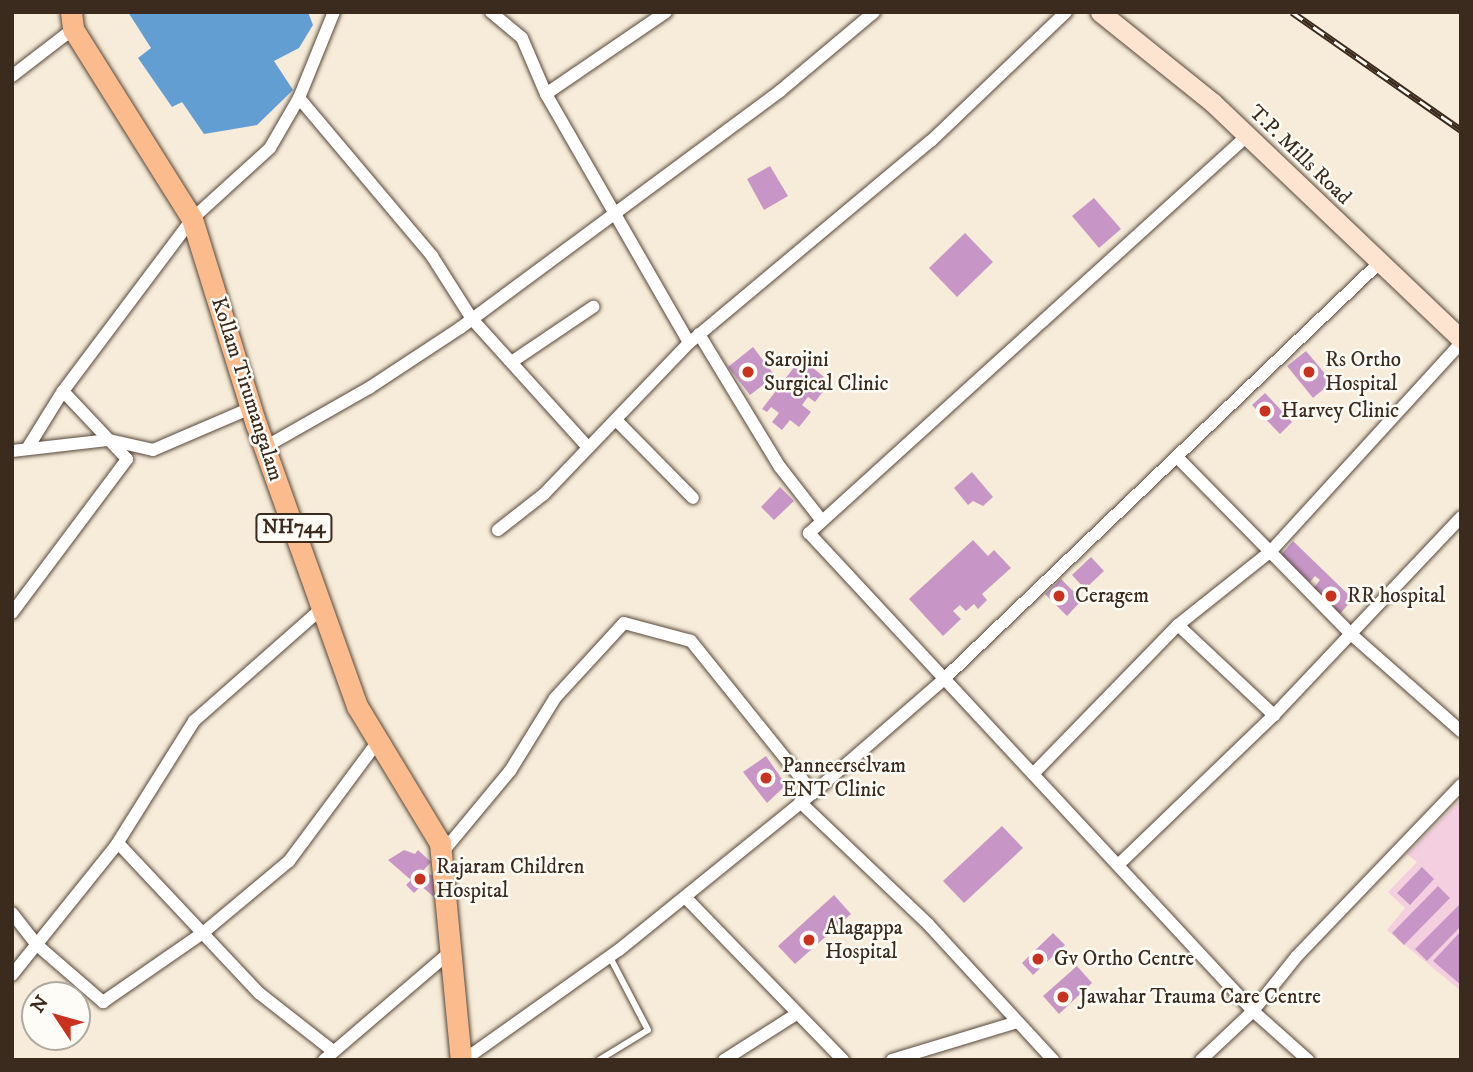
<!DOCTYPE html>
<style>
body{margin:0}
#map{position:relative;width:1473px;height:1072px;overflow:hidden;background:#f7ecd9;font-family:"IM FELL DW Pica",serif}
div>[style]{position:absolute}
.built>*{inset:0;background:#f3cfe0}
.water>*{inset:0;background:#639ed3}
.building>*{inset:0;background:#c796c6}
.roads{filter:drop-shadow(0 0 2px #57473a) drop-shadow(0 0 2px #57473a)}
.service>*{height:6px;margin:-3px;padding:0 3px;transform-origin:3px;border-radius:3px;background:#fff}
.minor>*{height:12px;margin:-6px;padding:0 6px;transform-origin:6px;border-radius:6px;background:#fff}
.secondary>*{height:19px;margin:-9.5px;padding:0 9.5px;transform-origin:9.5px;border-radius:9.5px;background:#fde4d1}
.trunk>*{height:21px;margin:-10.5px;padding:0 10.5px;transform-origin:10.5px;border-radius:10.5px;background:#fbbb8d}
.rail>*{height:7px;margin-top:-3.5px;transform-origin:0;background:repeating-linear-gradient(90deg,#fdfcf7 0 13px,#3b2a1e 0 26px);box-sizing:border-box;border-block:2px solid #3b2a1e}
.dots>*{width:19px;height:19px;translate:-50% -50%;box-sizing:border-box;border:4px solid #fdfcf7;border-radius:50%}
span{translate:-50% -50%;white-space:nowrap;text-align:center;line-height:1.15;-webkit-text-stroke:5px #fdfcf7;paint-order:stroke}
.shield-label span{padding:2px 5px;background:#fdfcf7;border:2px solid;border-radius:5px;-webkit-text-stroke-width:0}
.shield-label{font-size:19px;color:#3b2a1e;font-weight:700}
.street-label{font-size:21px;color:#3b2a1e}
.poi-label{font-size:21px;color:#3b2a1e}
.left{translate:0 -50%;text-align:left}
.frame{position:absolute;inset:0;border:14px solid #3b2a1e;pointer-events:none}
.north{position:absolute;left:21px;top:981px;width:70px;height:70px;box-sizing:border-box;background:#fdfcf7;border:2px solid #afa8a0;border-radius:50%;rotate:306deg;font-size:19px;font-weight:700;line-height:28px;text-align:center;color:#3b2a1e}
.north::after{content:'';display:block;margin:auto;width:24px;height:32px;background:#c8321e;clip-path:polygon(50% 0,100% 100%,50% 72%,0 100%)}
</style>
<div id="map">
<div class="built">
<div style="clip-path:polygon(1461px 799px,1461px 991px,1387px 930px,1405px 908px,1388px 892px,1417px 862px,1407px 854px)"></div>
</div>
<div class="water">
<div style="clip-path:polygon(128px 12px,308px 12px,313px 25px,299px 48px,274px 61px,293px 90px,257px 125px,204px 134px,182px 102px,172px 107px,138px 58px,151px 48px)"></div>
</div>
<div class="building">
<div style="clip-path:polygon(770px 166px,788px 196px,764px 210px,747px 179px)"></div>
<div style="clip-path:polygon(1094px 198px,1121px 229px,1099px 248px,1072px 216px)"></div>
<div style="clip-path:polygon(965px 233px,993px 262px,957px 297px,929px 268px)"></div>
<div style="clip-path:polygon(753px 347px,775px 376px,750px 395px,728px 367px)"></div>
<div style="clip-path:polygon(1306px 351px,1332px 382px,1313px 398px,1287px 366px)"></div>
<div style="clip-path:polygon(807px 363px,824px 377px,819px 384px,825px 389px,815px 402px,808px 397px,802px 405px,811px 412px,799px 427px,790px 420px,782px 430px,772px 422px,779px 413px,771px 407px,767px 412px,762px 409px,795px 366px,801px 370px)"></div>
<div style="clip-path:polygon(1265px 393px,1292px 422px,1280px 434px,1252px 405px)"></div>
<div style="clip-path:polygon(972px 472px,993px 497px,983px 506px,973px 501px,968px 505px,954px 488px)"></div>
<div style="clip-path:polygon(780px 487px,794px 501px,774px 520px,761px 507px)"></div>
<div style="clip-path:polygon(973px 540px,988px 556px,994px 550px,1011px 568px,982px 594px,987px 600px,978px 609px,974px 604px,966px 611px,960px 605px,953px 611px,961px 619px,943px 636px,909px 599px)"></div>
<div style="clip-path:polygon(1293px 541px,1353px 599px,1339px 615px,1311px 591px,1320px 580px,1315px 576px,1310px 582px,1280px 556px)"></div>
<div style="clip-path:polygon(1091px 557px,1104px 571px,1085px 589px,1072px 575px)"></div>
<div style="clip-path:polygon(1061px 579px,1082px 600px,1067px 616px,1045px 594px)"></div>
<div style="clip-path:polygon(766px 756px,786px 785px,767px 803px,743px 772px)"></div>
<div style="clip-path:polygon(1002px 826px,1023px 848px,964px 903px,943px 881px)"></div>
<div style="clip-path:polygon(404px 850px,415px 854px,418px 850px,431px 862px,421px 873px,426px 878px,430px 874px,444px 887px,434px 897px,421px 886px,414px 893px,406px 885px,411px 880px,388px 860px)"></div>
<div style="clip-path:polygon(1422px 867px,1434px 879px,1410px 905px,1397px 893px)"></div>
<div style="clip-path:polygon(1438px 886px,1450px 898px,1404px 945px,1392px 933px)"></div>
<div style="clip-path:polygon(834px 895px,851px 914px,795px 964px,778px 946px)"></div>
<div style="clip-path:polygon(1461px 903px,1461px 926px,1427px 961px,1415px 949px)"></div>
<div style="clip-path:polygon(1461px 931px,1460px 958px,1461px 985px,1433px 961px)"></div>
<div style="clip-path:polygon(1053px 933px,1065px 945px,1033px 975px,1022px 963px)"></div>
<div style="clip-path:polygon(1077px 966px,1092px 983px,1059px 1014px,1043px 996px)"></div>
</div>
<div class="roads">
<div class="service">
<div style="left:599px;top:1060px;width:57px;rotate:-31.5deg"></div>
<div style="left:648px;top:1030px;width:82px;rotate:-117.5deg"></div>
</div>
<div class="minor">
<div style="left:491px;top:12px;width:40px;rotate:40deg"></div>
<div style="left:522px;top:38px;width:61px;rotate:66.8deg"></div>
<div style="left:666px;top:12px;width:145px;rotate:145.7deg"></div>
<div style="left:546px;top:94px;width:287px;rotate:60.1deg"></div>
<div style="left:689px;top:343px;width:315px;rotate:-39.9deg"></div>
<div style="left:931px;top:141px;width:187px;rotate:-43.7deg"></div>
<div style="left:12px;top:76px;width:77px;rotate:-37.6deg"></div>
<div style="left:299px;top:98px;width:207px;rotate:49.9deg"></div>
<div style="left:432px;top:256px;width:75px;rotate:57.6deg"></div>
<div style="left:472px;top:319px;width:170px;rotate:47.9deg"></div>
<div style="left:1248px;top:135px;width:593px;rotate:137.8deg"></div>
<div style="left:809px;top:533px;width:652px;rotate:47.11deg"></div>
<div style="left:1253px;top:1011px;width:74px;rotate:41.7deg"></div>
<div style="left:699px;top:334px;width:156px;rotate:58.7deg"></div>
<div style="left:780px;top:467px;width:68px;rotate:52.1deg"></div>
<div style="left:513px;top:361px;width:97px;rotate:-34deg"></div>
<div style="left:617px;top:421px;width:108px;rotate:45.4deg"></div>
<div style="left:265px;top:447px;width:120px;rotate:-29.6deg"></div>
<div style="left:369px;top:388px;width:109px;rotate:-33.4deg"></div>
<div style="left:460px;top:328px;width:398px;rotate:-36.5deg"></div>
<div style="left:780px;top:91px;width:123px;rotate:-40deg"></div>
<div style="left:27px;top:449px;width:68px;rotate:-58.2deg"></div>
<div style="left:12px;top:451px;width:98px;rotate:-6.5deg"></div>
<div style="left:109px;top:440px;width:45px;rotate:12.8deg"></div>
<div style="left:153px;top:450px;width:107px;rotate:-23.2deg"></div>
<div style="left:1177px;top:457px;width:250px;rotate:45.5deg"></div>
<div style="left:1352px;top:635px;width:145px;rotate:41.4deg"></div>
<div style="left:498px;top:530px;width:58px;rotate:-38deg"></div>
<div style="left:544px;top:494px;width:209px;rotate:-46.2deg"></div>
<div style="left:12px;top:613px;width:192px;rotate:-53.2deg"></div>
<div style="left:127px;top:459px;width:93px;rotate:-133.3deg"></div>
<div style="left:63px;top:391px;width:215px;rotate:-53.1deg"></div>
<div style="left:192px;top:219px;width:105px;rotate:-42.3deg"></div>
<div style="left:270px;top:148px;width:58px;rotate:-59.9deg"></div>
<div style="left:299px;top:98px;width:93px;rotate:-67.9deg"></div>
<div style="left:1178px;top:625px;width:119px;rotate:-38.5deg"></div>
<div style="left:1271px;top:551px;width:282px;rotate:-47.6deg"></div>
<div style="left:1274px;top:715px;width:272px;rotate:-46.6deg"></div>
<div style="left:1033px;top:774px;width:208px;rotate:-45.8deg"></div>
<div style="left:1178px;top:625px;width:132px;rotate:43.2deg"></div>
<div style="left:1274px;top:715px;width:216px;rotate:136.1deg"></div>
<div style="left:800px;top:802px;width:177px;rotate:43.6deg"></div>
<div style="left:928px;top:924px;width:185px;rotate:47.4deg"></div>
<div style="left:115px;top:847px;width:149px;rotate:-57.9deg"></div>
<div style="left:194px;top:721px;width:171px;rotate:-41.4deg"></div>
<div style="left:441px;top:854px;width:108px;rotate:-50.3deg"></div>
<div style="left:510px;top:771px;width:86px;rotate:-58.3deg"></div>
<div style="left:555px;top:698px;width:102px;rotate:-47.4deg"></div>
<div style="left:624px;top:623px;width:69px;rotate:15deg"></div>
<div style="left:691px;top:641px;width:195px;rotate:51.2deg"></div>
<div style="left:686px;top:898px;width:226px;rotate:45.9deg"></div>
<div style="left:12px;top:913px;width:39px;rotate:52deg"></div>
<div style="left:36px;top:944px;width:89px;rotate:40.9deg"></div>
<div style="left:103px;top:1002px;width:123px;rotate:-34.7deg"></div>
<div style="left:204px;top:932px;width:111px;rotate:-39.9deg"></div>
<div style="left:289px;top:861px;width:151px;rotate:-53.4deg"></div>
<div style="left:12px;top:975px;width:169px;rotate:-51.2deg"></div>
<div style="left:118px;top:843px;width:206px;rotate:46.8deg"></div>
<div style="left:259px;top:993px;width:94px;rotate:38.1deg"></div>
<div style="left:324px;top:1060px;width:167px;rotate:-40.6deg"></div>
<div style="left:464px;top:1060px;width:190px;rotate:-35.4deg"></div>
<div style="left:619px;top:950px;width:250px;rotate:-39deg"></div>
<div style="left:813px;top:793px;width:174px;rotate:-41deg"></div>
<div style="left:944px;top:679px;width:602px;rotate:-43.72deg"></div>
<div style="left:724px;top:1060px;width:84px;rotate:-32.4deg"></div>
<div style="left:892px;top:1060px;width:131px;rotate:-16.9deg"></div>
<div style="left:1201px;top:1060px;width:71px;rotate:-43.3deg"></div>
<div style="left:1253px;top:1011px;width:70px;rotate:-51.3deg"></div>
<div style="left:1297px;top:956px;width:237px;rotate:-46.2deg"></div>
</div>
<div class="secondary">
<div style="left:1100px;top:12px;width:145px;rotate:38.8deg"></div>
<div style="left:1213px;top:103px;width:342px;rotate:43.6deg"></div>
</div>
<div class="trunk">
<div style="left:71px;top:12px;width:17px;rotate:83deg"></div>
<div style="left:73px;top:29px;width:224px;rotate:57.9deg"></div>
<div style="left:192px;top:219px;width:215px;rotate:72.7deg"></div>
<div style="left:256px;top:424px;width:300px;rotate:70.3deg"></div>
<div style="left:357px;top:706px;width:160px;rotate:58.8deg"></div>
<div style="left:440px;top:843px;width:218px;rotate:84.5deg"></div>
</div>
</div>
<div class="rail">
<div style="left:1292px;top:12px;width:206px;rotate:34.9deg"></div>
</div>
<div class="dots">
<div style="left:748px;top:372px;background:#c8321e"></div>
<div style="left:1309px;top:372px;background:#c8321e"></div>
<div style="left:1265px;top:411px;background:#c8321e"></div>
<div style="left:1059px;top:596px;background:#c8321e"></div>
<div style="left:1331px;top:596px;background:#c8321e"></div>
<div style="left:766px;top:778px;background:#c8321e"></div>
<div style="left:420px;top:879px;background:#c8321e"></div>
<div style="left:809px;top:940px;background:#c8321e"></div>
<div style="left:1038px;top:959px;background:#c8321e"></div>
<div style="left:1063px;top:997px;background:#c8321e"></div>
</div>
<div class="shield-label">
<span style="left:294px;top:528px">NH744</span>
</div>
<div class="street-label">
<span style="left:1300px;top:155px;rotate:44deg">T.P. Mills Road</span>
<span style="left:247px;top:389px;rotate:72deg">Kollam Tirumangalam</span>
</div>
<div class="poi-label">
<span class="left" style="left:764px;top:372px">Sarojini<br>Surgical Clinic</span>
<span class="left" style="left:1325px;top:372px">Rs Ortho<br>Hospital</span>
<span class="left" style="left:1281px;top:411px">Harvey Clinic</span>
<span class="left" style="left:1075px;top:596px">Ceragem</span>
<span class="left" style="left:1347px;top:596px">RR hospital</span>
<span class="left" style="left:782px;top:778px">Panneerselvam<br>ENT Clinic</span>
<span class="left" style="left:436px;top:879px">Rajaram Children<br>Hospital</span>
<span class="left" style="left:825px;top:940px">Alagappa<br>Hospital</span>
<span class="left" style="left:1054px;top:959px">Gv Ortho Centre</span>
<span class="left" style="left:1079px;top:997px">Jawahar Trauma Care Centre</span>
</div>
<div class="frame"></div>
<div class="north">N</div>
</div>
